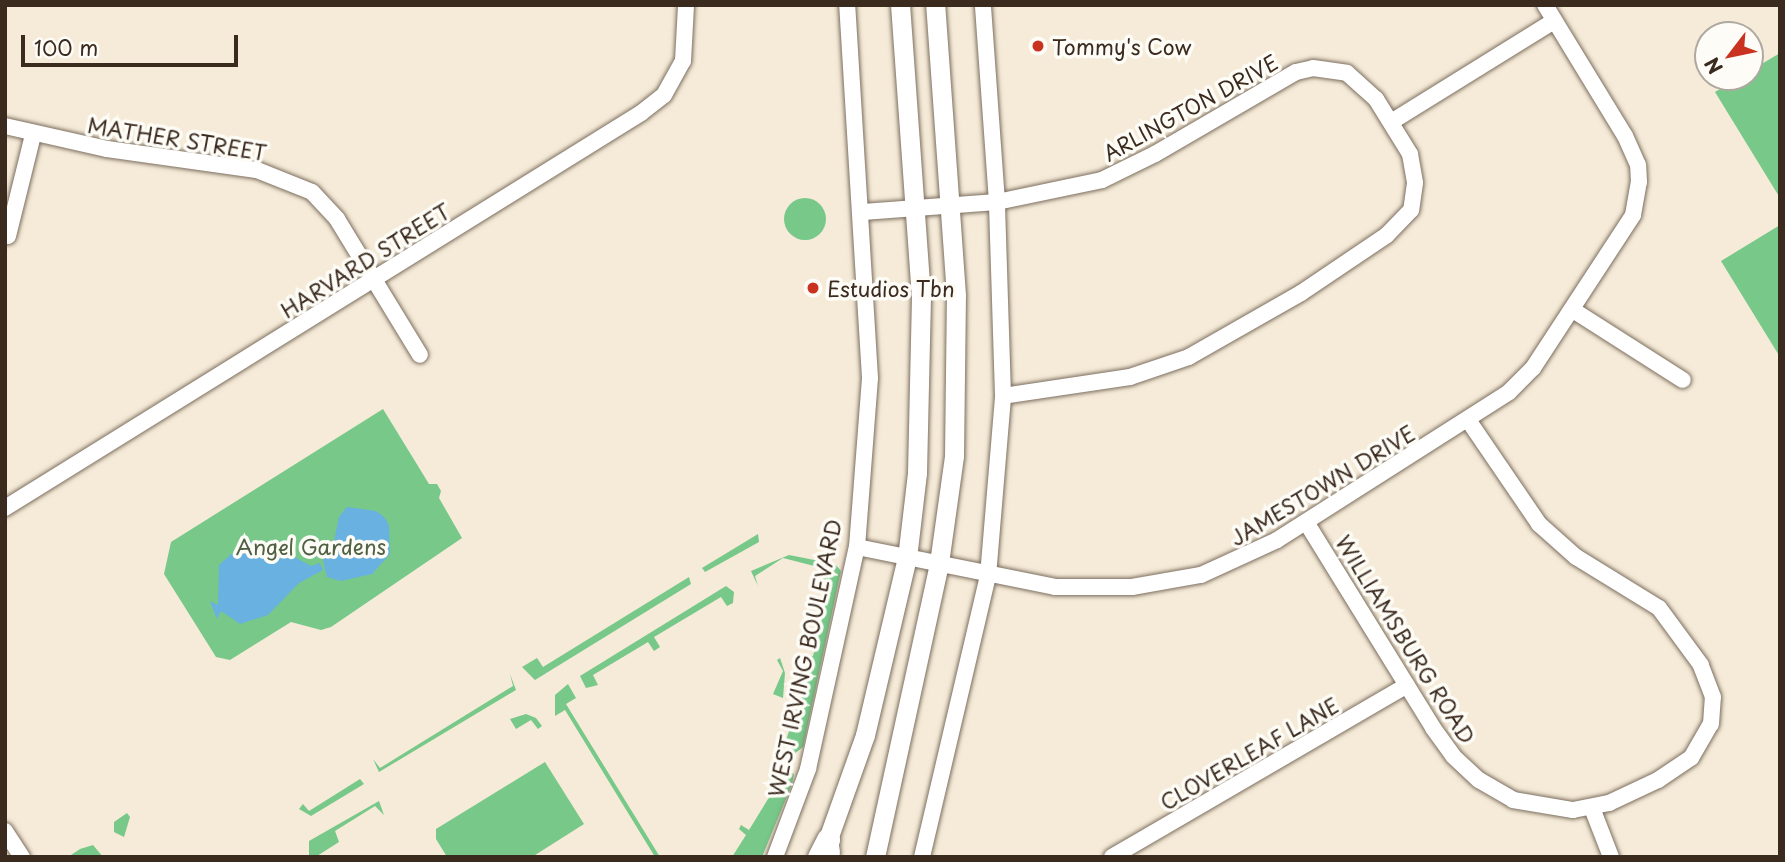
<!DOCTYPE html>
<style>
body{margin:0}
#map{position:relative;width:1785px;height:862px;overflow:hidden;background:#f6ebd8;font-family:"Playpen Sans",sans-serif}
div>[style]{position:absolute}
.green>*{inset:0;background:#77c889}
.round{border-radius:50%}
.water>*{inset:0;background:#69b1e0}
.roads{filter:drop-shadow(0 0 2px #7c6e5f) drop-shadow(0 0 2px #7c6e5f)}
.minor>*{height:16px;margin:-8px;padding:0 8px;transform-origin:8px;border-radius:8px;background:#fff}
.major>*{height:19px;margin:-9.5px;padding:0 9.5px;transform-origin:9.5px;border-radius:9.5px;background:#fff}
.highway>*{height:23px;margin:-11.5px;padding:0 11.5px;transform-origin:11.5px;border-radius:11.5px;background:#fff}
.dots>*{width:19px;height:19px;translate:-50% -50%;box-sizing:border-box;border:4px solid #fdfcf7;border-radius:50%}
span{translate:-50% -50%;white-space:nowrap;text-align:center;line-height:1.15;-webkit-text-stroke:7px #fdfcf7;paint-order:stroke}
.poi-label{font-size:21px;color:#3b2a1e}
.left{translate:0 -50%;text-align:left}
.street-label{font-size:21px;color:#3b2a1e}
.park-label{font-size:21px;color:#506143}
.frame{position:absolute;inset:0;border:7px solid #3b2a1e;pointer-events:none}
.north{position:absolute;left:1694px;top:21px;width:70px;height:70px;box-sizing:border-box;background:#fdfcf7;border:2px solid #afa8a0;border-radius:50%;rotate:238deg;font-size:19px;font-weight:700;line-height:28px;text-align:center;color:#3b2a1e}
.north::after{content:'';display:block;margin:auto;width:24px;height:32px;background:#c8321e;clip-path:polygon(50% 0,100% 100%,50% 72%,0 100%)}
.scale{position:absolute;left:21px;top:35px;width:217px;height:32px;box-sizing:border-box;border:4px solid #3b2a1e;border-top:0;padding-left:9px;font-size:21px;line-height:24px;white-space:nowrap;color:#3b2a1e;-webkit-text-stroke:5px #fdfcf7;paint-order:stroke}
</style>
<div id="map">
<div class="green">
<div style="clip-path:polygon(1780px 53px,1780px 198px,1715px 92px,1740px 77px,1750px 77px,1750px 71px)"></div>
<div class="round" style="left:784px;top:198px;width:42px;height:42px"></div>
<div style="clip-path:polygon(1780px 225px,1780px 357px,1721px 261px)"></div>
<div style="clip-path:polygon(383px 409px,429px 484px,437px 484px,441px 491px,439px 498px,462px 538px,331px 627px,321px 630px,291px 622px,230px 660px,216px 657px,164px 574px,171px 542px)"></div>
<div style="clip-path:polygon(758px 534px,759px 542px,705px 572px,702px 568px)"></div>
<div style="clip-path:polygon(789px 555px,835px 564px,841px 571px,803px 747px,794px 754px,786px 740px,803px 690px,803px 655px,813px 656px,831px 581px,820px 578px,822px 568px,783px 558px,755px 576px,758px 586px,751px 571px)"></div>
<div style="clip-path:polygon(689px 577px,691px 584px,535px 680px,522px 667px,537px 658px,543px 667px)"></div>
<div style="clip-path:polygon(726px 586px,734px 592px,733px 603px,727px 606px,721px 597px,654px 637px,660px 647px,654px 651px,648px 642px,593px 675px,598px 685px,586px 688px,580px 676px)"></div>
<div style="clip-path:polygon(780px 658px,785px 673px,783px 698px,773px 694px,783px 671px,777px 660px)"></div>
<div style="clip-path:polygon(510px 674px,516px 690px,379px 772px,373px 759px,380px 768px,513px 686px)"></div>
<div style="clip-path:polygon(568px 684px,576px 698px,566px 704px,660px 857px,655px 857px,565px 710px,555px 716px,555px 695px)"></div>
<div style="clip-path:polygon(526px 714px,536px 718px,542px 726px,538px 729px,531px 720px,516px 729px,510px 719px)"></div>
<div style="clip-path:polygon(545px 762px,584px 824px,532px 857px,447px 857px,436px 839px,436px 829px)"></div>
<div style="clip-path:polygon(785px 769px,794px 774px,792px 784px,762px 857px,732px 857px,746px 835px,739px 829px,741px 825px,749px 830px,776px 786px,768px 777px)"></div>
<div style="clip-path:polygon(360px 779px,364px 784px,311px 816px,299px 809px,303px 804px,309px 811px)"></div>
<div style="clip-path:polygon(379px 801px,384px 815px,375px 806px,335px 831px,339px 842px,317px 856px,309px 855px,309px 841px)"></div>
<div style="clip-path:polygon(127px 813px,130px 817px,124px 837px,114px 832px,114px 822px)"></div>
<div style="clip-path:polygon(93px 845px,103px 857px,68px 857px,80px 849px)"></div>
</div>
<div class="water">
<div style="clip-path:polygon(347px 507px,376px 511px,384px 517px,389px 525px,390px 554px,372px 574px,341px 581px,327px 577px,323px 560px,333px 546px,339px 517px)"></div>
<div style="clip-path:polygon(246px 541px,270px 544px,311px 566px,320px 563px,323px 570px,299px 583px,268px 615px,240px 624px,221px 611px,217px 619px,210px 601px,218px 605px,219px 565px)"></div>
</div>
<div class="roads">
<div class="minor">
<div style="left:1391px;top:122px;width:192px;rotate:-31.8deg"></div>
<div style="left:5px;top:126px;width:105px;rotate:12.7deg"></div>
<div style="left:107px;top:149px;width:151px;rotate:8deg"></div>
<div style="left:257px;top:170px;width:59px;rotate:21.8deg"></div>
<div style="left:312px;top:192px;width:37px;rotate:47deg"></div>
<div style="left:337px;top:219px;width:159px;rotate:58.6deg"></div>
<div style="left:863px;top:212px;width:134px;rotate:-4.3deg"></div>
<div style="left:997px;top:202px;width:107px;rotate:-11.8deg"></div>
<div style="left:1102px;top:180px;width:59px;rotate:-26.1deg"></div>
<div style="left:1155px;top:154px;width:163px;rotate:-30.2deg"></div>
<div style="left:1296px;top:72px;width:17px;rotate:-13deg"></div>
<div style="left:1313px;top:68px;width:34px;rotate:8deg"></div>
<div style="left:1347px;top:73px;width:39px;rotate:42deg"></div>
<div style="left:1376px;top:99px;width:65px;rotate:58.3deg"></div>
<div style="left:1410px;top:154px;width:29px;rotate:80deg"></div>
<div style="left:1415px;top:183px;width:27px;rotate:98deg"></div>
<div style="left:1411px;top:210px;width:35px;rotate:134deg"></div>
<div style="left:1387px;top:235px;width:104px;rotate:146deg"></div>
<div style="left:1301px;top:293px;width:129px;rotate:150.3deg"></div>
<div style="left:1189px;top:357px;width:62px;rotate:161.3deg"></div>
<div style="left:1130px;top:377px;width:128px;rotate:171.5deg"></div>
<div style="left:8px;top:236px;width:104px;rotate:-76.1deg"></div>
<div style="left:1573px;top:310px;width:130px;rotate:32.5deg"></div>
<div style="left:5px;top:508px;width:749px;rotate:-31.84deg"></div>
<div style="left:641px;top:113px;width:29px;rotate:-38deg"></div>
<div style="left:664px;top:95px;width:39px;rotate:-61deg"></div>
<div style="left:683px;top:61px;width:56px;rotate:-86.9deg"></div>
<div style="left:1306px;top:522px;width:242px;rotate:58.3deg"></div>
<div style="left:1433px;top:728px;width:34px;rotate:54deg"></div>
<div style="left:1453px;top:756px;width:35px;rotate:43deg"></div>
<div style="left:1479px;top:780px;width:39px;rotate:30deg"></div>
<div style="left:1513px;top:800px;width:61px;rotate:9.5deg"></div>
<div style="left:1573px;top:810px;width:37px;rotate:-11deg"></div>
<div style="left:1609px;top:803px;width:54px;rotate:-25.1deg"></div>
<div style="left:1658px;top:780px;width:40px;rotate:-34deg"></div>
<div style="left:1691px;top:758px;width:39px;rotate:-60deg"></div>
<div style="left:1711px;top:724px;width:27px;rotate:-86deg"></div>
<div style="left:1713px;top:697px;width:34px;rotate:-111deg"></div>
<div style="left:1701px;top:665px;width:71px;rotate:-126.4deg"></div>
<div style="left:1659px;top:608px;width:97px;rotate:-148.4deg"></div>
<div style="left:1576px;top:557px;width:50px;rotate:-138.3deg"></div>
<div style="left:1539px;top:524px;width:126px;rotate:-124.3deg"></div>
<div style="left:857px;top:547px;width:202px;rotate:11.4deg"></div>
<div style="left:1055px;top:587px;width:77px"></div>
<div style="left:1132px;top:587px;width:70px;rotate:-9.9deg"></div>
<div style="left:1201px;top:575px;width:84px;rotate:-24.7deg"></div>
<div style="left:1277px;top:540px;width:275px;rotate:-32.5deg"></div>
<div style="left:1509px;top:392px;width:34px;rotate:-45deg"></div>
<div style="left:1533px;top:368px;width:183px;rotate:-56.8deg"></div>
<div style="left:1633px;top:215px;width:34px;rotate:-80deg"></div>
<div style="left:1639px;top:182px;width:17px;rotate:-93deg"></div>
<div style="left:1638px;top:165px;width:32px;rotate:-114deg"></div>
<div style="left:1625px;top:136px;width:153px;rotate:-121.4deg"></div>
<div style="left:1592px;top:808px;width:53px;rotate:68.8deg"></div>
<div style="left:5px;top:831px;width:31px;rotate:57deg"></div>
<div style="left:775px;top:857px;width:94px;rotate:-69.4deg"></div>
<div style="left:808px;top:769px;width:227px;rotate:-77.6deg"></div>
<div style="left:857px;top:547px;width:169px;rotate:-85.6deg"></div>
<div style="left:870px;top:378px;width:374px;rotate:-93.5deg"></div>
<div style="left:922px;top:857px;width:289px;rotate:-76.8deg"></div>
<div style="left:988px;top:576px;width:181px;rotate:-85.2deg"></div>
<div style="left:1003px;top:396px;width:194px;rotate:-91.8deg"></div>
<div style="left:997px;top:202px;width:197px;rotate:-94.1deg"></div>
<div style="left:1112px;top:857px;width:341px;rotate:-30.2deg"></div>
</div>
<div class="major">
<div style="left:830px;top:852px;width:13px;rotate:-99deg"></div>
<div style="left:828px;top:839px;width:110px;rotate:-70.4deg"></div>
<div style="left:865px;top:735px;width:182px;rotate:-76.7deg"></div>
<div style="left:907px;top:558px;width:86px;rotate:-83.3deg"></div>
<div style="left:917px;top:473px;width:176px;rotate:-88.7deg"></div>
<div style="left:921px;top:297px;width:293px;rotate:-94.1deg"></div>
<div style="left:875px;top:857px;width:301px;rotate:-77.7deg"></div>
<div style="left:939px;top:563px;width:108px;rotate:-82deg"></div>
<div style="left:954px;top:456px;width:161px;rotate:-89.3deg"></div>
<div style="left:956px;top:295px;width:291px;rotate:-94.1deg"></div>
</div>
<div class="highway">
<div style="left:819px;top:857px;width:20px;rotate:-63deg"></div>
</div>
</div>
<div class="dots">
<div style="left:1038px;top:46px;background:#c8321e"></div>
<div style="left:813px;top:288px;background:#c8321e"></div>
</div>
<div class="poi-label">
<span class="left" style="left:1052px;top:46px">Tommy's Cow</span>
<span class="left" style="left:827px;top:288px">Estudios Tbn</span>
</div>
<div class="street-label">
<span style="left:1190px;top:107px;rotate:-29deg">ARLINGTON DRIVE</span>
<span style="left:177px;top:138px;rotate:9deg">MATHER STREET</span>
<span style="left:365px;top:260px;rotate:-32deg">HARVARD STREET</span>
<span style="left:1322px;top:485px;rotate:-31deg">JAMESTOWN DRIVE</span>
<span style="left:1406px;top:639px;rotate:58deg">WILLIAMSBURG ROAD</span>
<span style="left:804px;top:658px;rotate:-78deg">WEST IRVING BOULEVARD</span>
<span style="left:1249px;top:753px;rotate:-30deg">CLOVERLEAF LANE</span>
</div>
<div class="park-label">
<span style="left:311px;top:546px">Angel Gardens</span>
</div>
<div class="frame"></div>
<div class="north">N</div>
<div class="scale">100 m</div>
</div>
